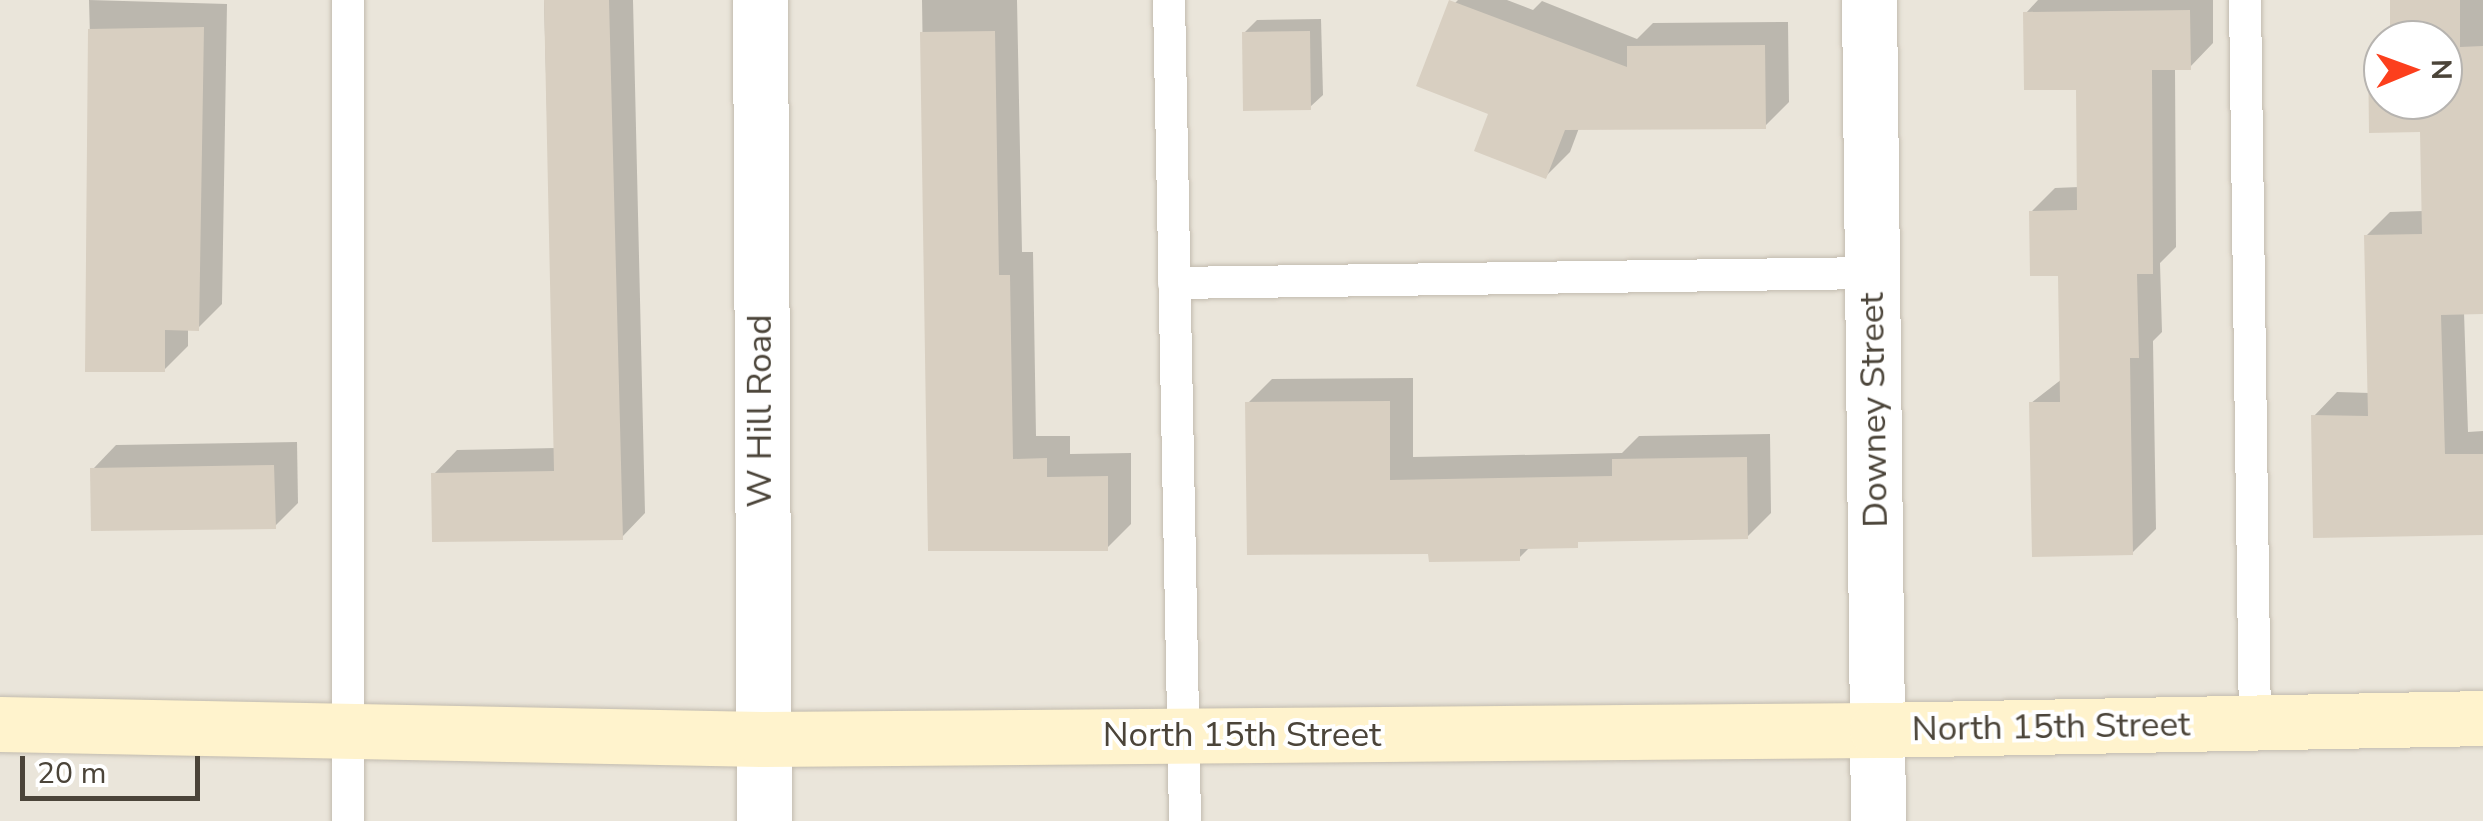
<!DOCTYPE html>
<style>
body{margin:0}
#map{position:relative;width:2483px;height:821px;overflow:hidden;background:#f6f3ec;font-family:"Nunito Sans",sans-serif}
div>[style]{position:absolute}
.residential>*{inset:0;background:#eae5da}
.shadow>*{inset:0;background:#0003}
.building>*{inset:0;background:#d8cfc1}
.roads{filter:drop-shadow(0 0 2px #c2bbae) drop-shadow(0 0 2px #c2bbae)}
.lane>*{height:32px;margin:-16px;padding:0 16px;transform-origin:16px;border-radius:16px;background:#fff}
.street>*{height:55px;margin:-27.5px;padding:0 27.5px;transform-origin:27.5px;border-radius:27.5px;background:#fff}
.secondary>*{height:55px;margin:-27.5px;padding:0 27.5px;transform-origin:27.5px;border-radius:27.5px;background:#fff3cd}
span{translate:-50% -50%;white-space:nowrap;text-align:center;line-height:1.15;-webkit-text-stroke:8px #fff;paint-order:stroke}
.street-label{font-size:35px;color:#4b4439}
.north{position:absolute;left:2363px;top:20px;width:100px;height:100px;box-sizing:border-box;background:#fff;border:2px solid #b7b4b0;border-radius:50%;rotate:89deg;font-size:28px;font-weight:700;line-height:40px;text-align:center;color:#4b4439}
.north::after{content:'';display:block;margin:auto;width:35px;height:45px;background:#fc3f1d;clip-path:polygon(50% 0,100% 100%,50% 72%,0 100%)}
.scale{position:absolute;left:20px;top:756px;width:180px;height:45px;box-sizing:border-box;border:5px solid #4b4439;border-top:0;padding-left:12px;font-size:30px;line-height:35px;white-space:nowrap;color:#4b4439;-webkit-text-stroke:8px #fff;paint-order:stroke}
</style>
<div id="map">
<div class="residential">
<div style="clip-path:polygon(evenodd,0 0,2483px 0,2483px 821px,0 821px,0 0,2383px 40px,2443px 40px,2443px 100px,2383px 100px,2383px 40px)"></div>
</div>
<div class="shadow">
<div style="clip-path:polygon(89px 0,227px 4px,222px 304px,198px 328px,188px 328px,188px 346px,164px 370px,94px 186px)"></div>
<div style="clip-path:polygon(544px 0,633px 0,645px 513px,622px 537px,434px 474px,457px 450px,556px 448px)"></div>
<div style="clip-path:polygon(922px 0,1017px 0,1022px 252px,1033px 252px,1036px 436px,1070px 436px,1070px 454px,1131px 453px,1131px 524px,1107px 548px,930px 548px)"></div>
<div style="clip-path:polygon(1458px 0,1507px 0,1533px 10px,1542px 1px,1637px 39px,1653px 23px,1788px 22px,1789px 102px,1765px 126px,1579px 128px,1570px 152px,1546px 176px,1492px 113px,1448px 10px)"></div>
<div style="clip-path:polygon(2038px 0,2213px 0,2213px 43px,2190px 67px,2175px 67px,2176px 247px,2160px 263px,2162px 332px,2153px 341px,2156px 529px,2132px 553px,2031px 403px,2062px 379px,2060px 273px,2031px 212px,2055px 188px,2079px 187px,2079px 87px,2026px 13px)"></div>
<div style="clip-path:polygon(evenodd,2392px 0,2483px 0,2483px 312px,2464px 312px,2468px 432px,2483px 431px,2483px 532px,2314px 416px,2337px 392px,2370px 393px,2366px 236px,2390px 212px,2424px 211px,2422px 130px,2372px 131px,2370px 49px,2393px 27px,2392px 0,2383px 40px,2443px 40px,2443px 100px,2383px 100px,2383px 40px)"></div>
<div style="clip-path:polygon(1321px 19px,1323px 95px,1310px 107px,1244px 33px,1257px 20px)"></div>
<div style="clip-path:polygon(1413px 378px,1413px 457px,1622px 453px,1639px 436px,1770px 434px,1771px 513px,1747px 537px,1582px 540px,1531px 546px,1519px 558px,1431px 551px,1248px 403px,1272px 379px)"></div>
<div style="clip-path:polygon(297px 442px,298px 503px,274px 527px,93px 469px,116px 445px)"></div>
</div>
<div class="building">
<div style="clip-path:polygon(544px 0,609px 0,623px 540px,432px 542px,431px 473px,554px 471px)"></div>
<div style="clip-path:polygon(1449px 0,1627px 67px,1627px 46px,1765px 45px,1766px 129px,1565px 130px,1546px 179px,1474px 151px,1488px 114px,1416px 86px)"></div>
<div style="clip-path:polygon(2390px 0,2460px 0,2460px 47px,2483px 46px,2483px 314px,2441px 315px,2445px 454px,2483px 454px,2483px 535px,2313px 538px,2311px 415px,2368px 416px,2364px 235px,2422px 234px,2420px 132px,2369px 133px,2368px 48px,2383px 48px,2383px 100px,2443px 100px,2443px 40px,2390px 40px)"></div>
<div style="clip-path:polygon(2190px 10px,2191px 70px,2152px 70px,2153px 274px,2137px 274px,2139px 358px,2130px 358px,2133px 555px,2032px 557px,2029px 402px,2060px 402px,2058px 276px,2030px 276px,2029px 211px,2077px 210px,2076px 90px,2024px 90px,2023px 12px)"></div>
<div style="clip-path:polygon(204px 27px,199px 331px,165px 330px,165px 372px,85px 372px,88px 29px)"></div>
<div style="clip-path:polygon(995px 31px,999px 275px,1010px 275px,1013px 459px,1047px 458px,1047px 477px,1108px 476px,1108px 551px,928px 551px,920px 32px)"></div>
<div style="clip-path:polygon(1310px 31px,1311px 110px,1243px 111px,1242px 32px)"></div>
<div style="clip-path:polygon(1390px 401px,1390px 480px,1612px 476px,1612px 459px,1747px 457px,1748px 539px,1578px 542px,1578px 548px,1520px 549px,1520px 561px,1429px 562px,1428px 554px,1247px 555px,1245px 402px)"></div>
<div style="clip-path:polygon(274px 465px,276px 529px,91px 531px,90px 468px)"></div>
</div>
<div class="roads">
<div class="lane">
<div style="left:1169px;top:0;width:821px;rotate:88.88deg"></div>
<div style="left:2245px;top:0;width:722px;rotate:89.21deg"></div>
<div style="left:1174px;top:283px;width:698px;rotate:-0.82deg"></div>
<div style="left:348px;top:821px;width:821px;rotate:-90deg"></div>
</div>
<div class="street">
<div style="left:760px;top:0;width:821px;rotate:89.72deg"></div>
<div style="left:1869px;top:0;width:821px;rotate:89.37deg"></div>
</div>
<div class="secondary">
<div style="left:0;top:724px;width:762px;rotate:1.13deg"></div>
<div style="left:762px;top:739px;width:1115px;rotate:-0.46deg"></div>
<div style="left:1877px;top:730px;width:606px;rotate:-1.13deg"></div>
</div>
</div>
<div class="street-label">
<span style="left:1874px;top:410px;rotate:-91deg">Downey Street</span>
<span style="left:760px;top:411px;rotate:-90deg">W Hill Road</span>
<span style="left:2051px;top:727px;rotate:-1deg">North 15th Street</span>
<span style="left:1242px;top:735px">North 15th Street</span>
</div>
<div class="north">N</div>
<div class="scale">20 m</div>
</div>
